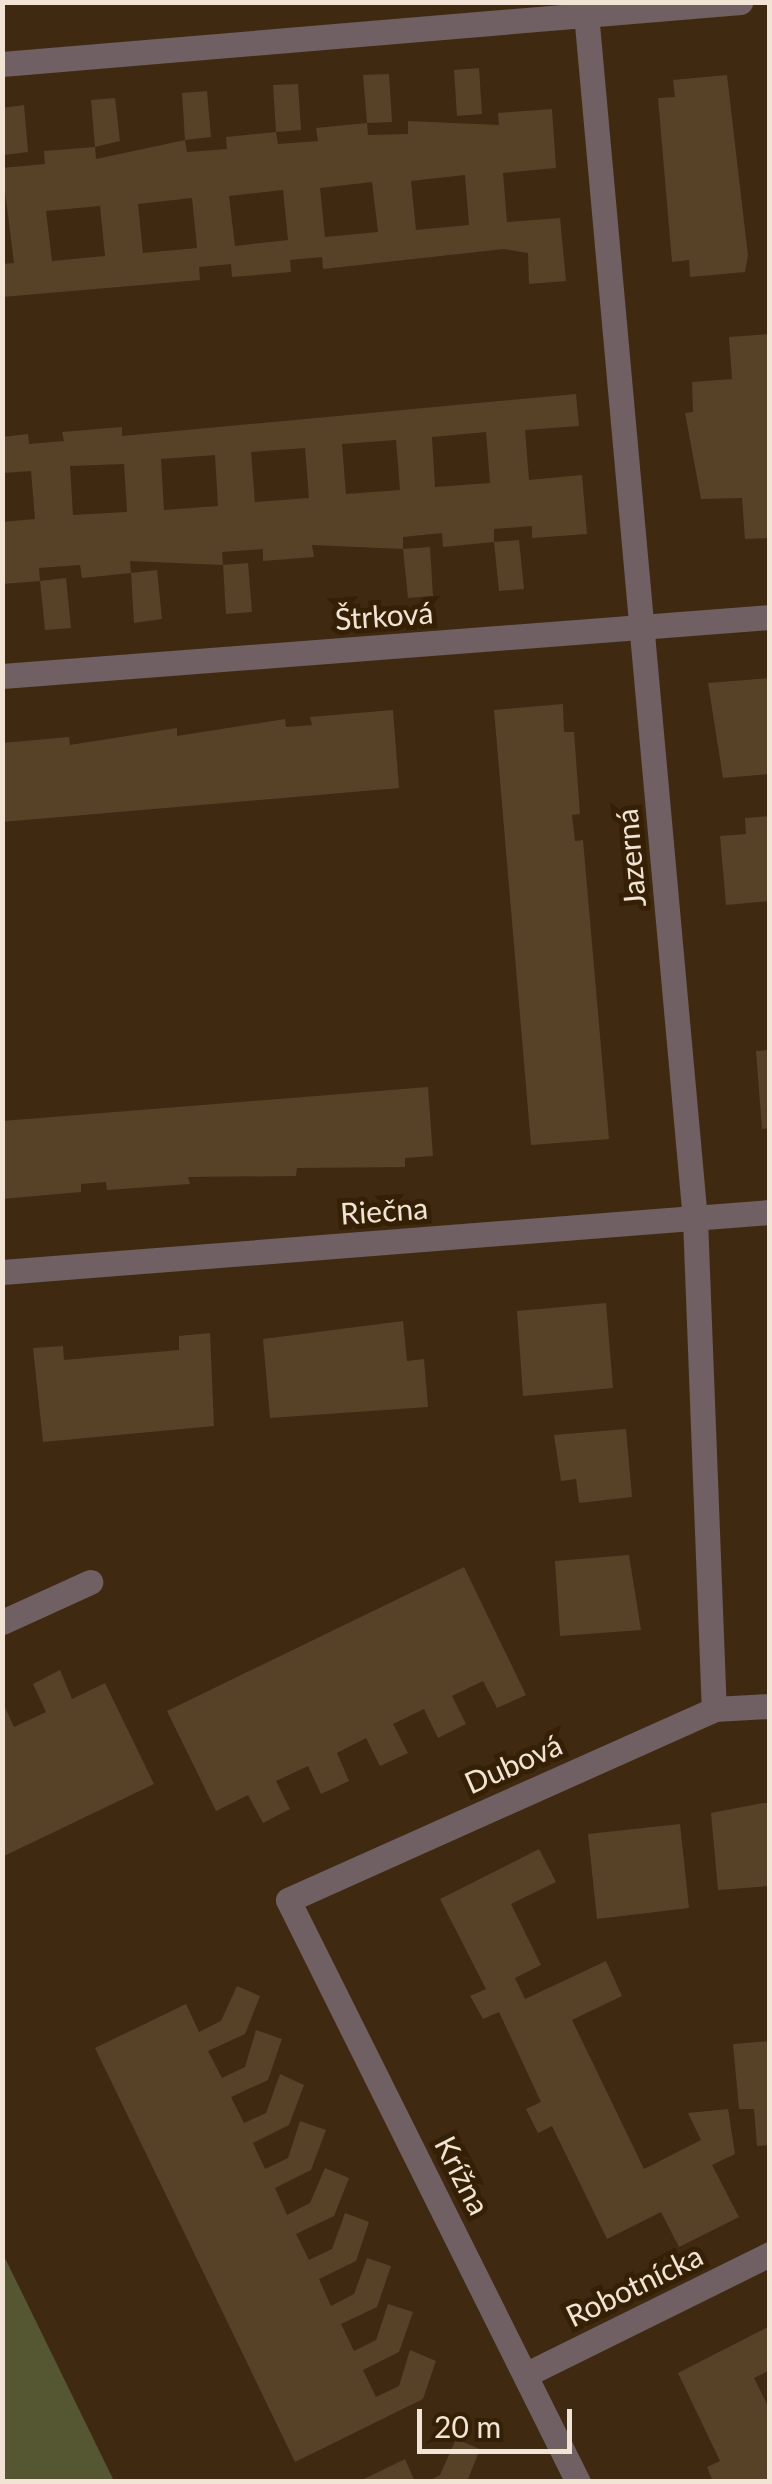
<!DOCTYPE html>
<meta charset="utf-8">
<style>
body{margin:0}
#map{position:relative;width:772px;height:2484px;overflow:hidden;background:#3f2a11;font-family:Lato,sans-serif}
div>[style]{position:absolute}
.green>*{inset:0;background:#555632}
.building>*{inset:0;background:#574127}
.street>*{height:25px;margin:-12.5px;padding:0 12.5px;transform-origin:12.5px;border-radius:12.5px;background:#705f63}
span{translate:-50% -50%;white-space:nowrap;text-align:center;line-height:1.15;-webkit-text-stroke:10px #352006;paint-order:stroke}
.street-label{font-size:30px;color:#f2e4d5}
.frame{position:absolute;inset:0;border:5px solid #f2e4d5;pointer-events:none}
.scale{position:absolute;left:417px;top:2409px;width:155px;height:45px;box-sizing:border-box;border:5px solid #f2e4d5;border-top:0;padding-left:12px;font-size:30px;line-height:35px;white-space:nowrap;color:#f2e4d5;-webkit-text-stroke:8px #352006;paint-order:stroke}
</style>
<div id="map">
<div class="green">
<div style="clip-path:polygon(2px 2254px,3px 2254px,114px 2481px,3px 2481px)"></div>
</div>
<div class="building">
<div style="clip-path:polygon(479px 68px,482px 114px,457px 116px,454px 70px)"></div>
<div style="clip-path:polygon(389px 74px,392px 122px,367px 123px,363px 75px)"></div>
<div style="clip-path:polygon(727px 75px,748px 256px,745px 272px,690px 277px,689px 260px,672px 262px,658px 98px,675px 97px,673px 80px)"></div>
<div style="clip-path:polygon(evenodd,298px 84px,301px 130px,276px 132px,278px 144px,318px 141px,316px 128px,367px 123px,368px 135px,408px 134px,408px 121px,499px 125px,498px 113px,552px 109px,556px 168px,503px 173px,507px 222px,560px 218px,566px 281px,529px 284px,528px 253px,504px 249px,323px 269px,322px 257px,290px 260px,291px 272px,232px 277px,231px 264px,199px 267px,200px 280px,2px 297px,2px 264px,14px 263px,2px 168px,45px 164px,44px 151px,95px 147px,96px 159px,185px 140px,182px 93px,207px 91px,211px 137px,185px 140px,187px 152px,227px 149px,226px 137px,276px 132px,273px 85px,298px 84px,465px 175px,469px 225px,416px 230px,411px 181px,465px 175px,298px 84px,372px 182px,378px 232px,325px 237px,320px 188px,372px 182px,298px 84px,283px 190px,288px 240px,235px 246px,229px 196px,283px 190px,298px 84px,192px 198px,197px 248px,143px 253px,138px 204px,192px 198px,298px 84px,100px 206px,105px 256px,52px 261px,46px 211px,100px 206px)"></div>
<div style="clip-path:polygon(115px 98px,120px 141px,95px 147px,91px 100px)"></div>
<div style="clip-path:polygon(24px 105px,28px 152px,4px 155px,2px 108px)"></div>
<div style="clip-path:polygon(770px 334px,770px 538px,745px 539px,742px 498px,701px 499px,685px 413px,693px 412px,692px 382px,732px 379px,729px 337px)"></div>
<div style="clip-path:polygon(evenodd,576px 394px,579px 426px,525px 430px,529px 480px,582px 475px,587px 534px,532px 538px,532px 526px,494px 529px,494px 542px,519px 540px,524px 589px,499px 591px,494px 542px,443px 547px,442px 533px,403px 537px,403px 549px,312px 545px,314px 557px,263px 561px,263px 549px,222px 552px,223px 565px,130px 561px,131px 573px,157px 570px,162px 619px,134px 623px,131px 573px,82px 578px,80px 565px,39px 568px,40px 581px,2px 584px,2px 522px,35px 519px,31px 471px,2px 473px,2px 437px,28px 434px,29px 444px,64px 441px,62px 432px,122px 427px,122px 436px,576px 394px,486px 432px,490px 483px,435px 487px,432px 437px,486px 432px,576px 394px,396px 440px,400px 490px,346px 494px,342px 444px,396px 440px,576px 394px,305px 448px,309px 498px,255px 502px,251px 452px,305px 448px,576px 394px,215px 455px,218px 506px,164px 510px,161px 459px,215px 455px,576px 394px,124px 464px,127px 512px,73px 515px,70px 466px,124px 464px)"></div>
<div style="clip-path:polygon(430px 547px,433px 596px,408px 598px,403px 549px)"></div>
<div style="clip-path:polygon(248px 563px,252px 612px,226px 614px,223px 565px)"></div>
<div style="clip-path:polygon(66px 578px,71px 628px,45px 630px,40px 581px)"></div>
<div style="clip-path:polygon(770px 678px,770px 774px,723px 778px,708px 683px)"></div>
<div style="clip-path:polygon(563px 704px,564px 732px,574px 732px,580px 814px,572px 815px,575px 841px,583px 840px,609px 1139px,531px 1145px,494px 710px)"></div>
<div style="clip-path:polygon(393px 710px,399px 788px,2px 822px,2px 743px,69px 737px,70px 745px,177px 728px,177px 736px,285px 719px,286px 727px,312px 725px,310px 717px)"></div>
<div style="clip-path:polygon(770px 816px,770px 901px,726px 905px,720px 836px,746px 834px,745px 818px)"></div>
<div style="clip-path:polygon(770px 1050px,770px 1128px,762px 1129px,756px 1051px)"></div>
<div style="clip-path:polygon(428px 1087px,433px 1156px,405px 1158px,405px 1167px,297px 1168px,296px 1176px,188px 1177px,190px 1184px,107px 1190px,106px 1182px,81px 1184px,81px 1192px,2px 1199px,2px 1121px)"></div>
<div style="clip-path:polygon(606px 1303px,613px 1388px,523px 1396px,517px 1311px)"></div>
<div style="clip-path:polygon(403px 1321px,407px 1361px,424px 1359px,428px 1407px,270px 1418px,263px 1339px)"></div>
<div style="clip-path:polygon(210px 1333px,214px 1426px,43px 1442px,33px 1348px,63px 1346px,64px 1360px,121px 1355px,179px 1350px,179px 1336px)"></div>
<div style="clip-path:polygon(626px 1429px,632px 1497px,579px 1503px,576px 1479px,561px 1481px,554px 1435px)"></div>
<div style="clip-path:polygon(629px 1555px,641px 1630px,560px 1636px,555px 1561px)"></div>
<div style="clip-path:polygon(464px 1567px,526px 1695px,497px 1708px,483px 1681px,452px 1696px,466px 1724px,438px 1738px,424px 1709px,393px 1724px,408px 1753px,380px 1766px,366px 1738px,337px 1753px,349px 1781px,321px 1794px,308px 1766px,276px 1781px,290px 1809px,263px 1823px,248px 1795px,216px 1811px,167px 1711px)"></div>
<div style="clip-path:polygon(60px 1670px,72px 1699px,105px 1683px,154px 1784px,2px 1857px,2px 1701px,14px 1727px,46px 1712px,33px 1684px)"></div>
<div style="clip-path:polygon(763px 1803px,770px 1803px,770px 1886px,718px 1890px,711px 1813px)"></div>
<div style="clip-path:polygon(680px 1824px,689px 1908px,597px 1919px,588px 1834px)"></div>
<div style="clip-path:polygon(539px 1849px,556px 1882px,511px 1904px,541px 1965px,515px 1978px,525px 1999px,606px 1961px,622px 1996px,572px 2020px,644px 2169px,701px 2140px,688px 2113px,728px 2109px,735px 2154px,712px 2165px,739px 2217px,679px 2247px,661px 2212px,607px 2239px,552px 2126px,538px 2133px,526px 2109px,541px 2102px,499px 2012px,483px 2019px,470px 1996px,486px 1989px,440px 1899px)"></div>
<div style="clip-path:polygon(237px 1986px,260px 1996px,245px 2034px,208px 2051px,222px 2078px,245px 2067px,256px 2030px,282px 2039px,268px 2080px,231px 2097px,244px 2123px,266px 2113px,280px 2074px,304px 2085px,289px 2125px,253px 2143px,265px 2169px,288px 2158px,300px 2121px,326px 2130px,311px 2170px,275px 2188px,287px 2215px,310px 2203px,325px 2168px,349px 2178px,334px 2216px,296px 2234px,309px 2260px,332px 2249px,345px 2213px,369px 2222px,356px 2261px,319px 2279px,331px 2306px,354px 2294px,367px 2258px,391px 2266px,377px 2307px,341px 2324px,354px 2351px,376px 2340px,388px 2304px,413px 2312px,399px 2352px,363px 2370px,376px 2397px,399px 2386px,410px 2350px,436px 2361px,423px 2399px,295px 2462px,95px 2048px,186px 2004px,199px 2032px,221px 2021px)"></div>
<div style="clip-path:polygon(770px 2041px,770px 2145px,757px 2146px,754px 2109px,739px 2109px,733px 2044px)"></div>
<div style="clip-path:polygon(770px 2326px,770px 2370px,754px 2378px,770px 2410px,770px 2482px,713px 2482px,707px 2467px,720px 2461px,678px 2373px)"></div>
<div style="clip-path:polygon(456px 2439px,480px 2449px,467px 2482px,427px 2482px,440px 2475px)"></div>
<div style="clip-path:polygon(405px 2459px,415px 2482px,358px 2482px)"></div>
</div>
<div class="street">
<div style="left:585px;top:2px;width:1222px;rotate:84.84deg"></div>
<div style="left:695px;top:1219px;width:490px;rotate:87.8deg"></div>
<div style="left:2px;top:64px;width:741px;rotate:-4.8deg"></div>
<div style="left:2px;top:676px;width:770px;rotate:-4.39deg"></div>
<div style="left:2px;top:1272px;width:770px;rotate:-4.47deg"></div>
<div style="left:2px;top:1622px;width:97px;rotate:-24.4deg"></div>
<div style="left:527px;top:2374px;width:271px;rotate:-26.3deg"></div>
<div style="left:578px;top:2482px;width:650px;rotate:-116.49deg"></div>
<div style="left:288px;top:1900px;width:467px;rotate:-24.1deg"></div>
<div style="left:714px;top:1709px;width:56px;rotate:-3.1deg"></div>
</div>
<div class="street-label">
<span style="left:384px;top:615px;rotate:-4deg">Štrková</span>
<span style="left:630px;top:858px;rotate:-95deg">Jazerná</span>
<span style="left:384px;top:1210px;rotate:-4deg">Riečna</span>
<span style="left:513px;top:1763px;rotate:-24deg">Dubová</span>
<span style="left:463px;top:2175px;rotate:63deg">Krížna</span>
<span style="left:634px;top:2285px;rotate:-26deg">Robotnícka</span>
</div>
<div class="frame"></div>
<div class="scale">20 m</div>
</div>
